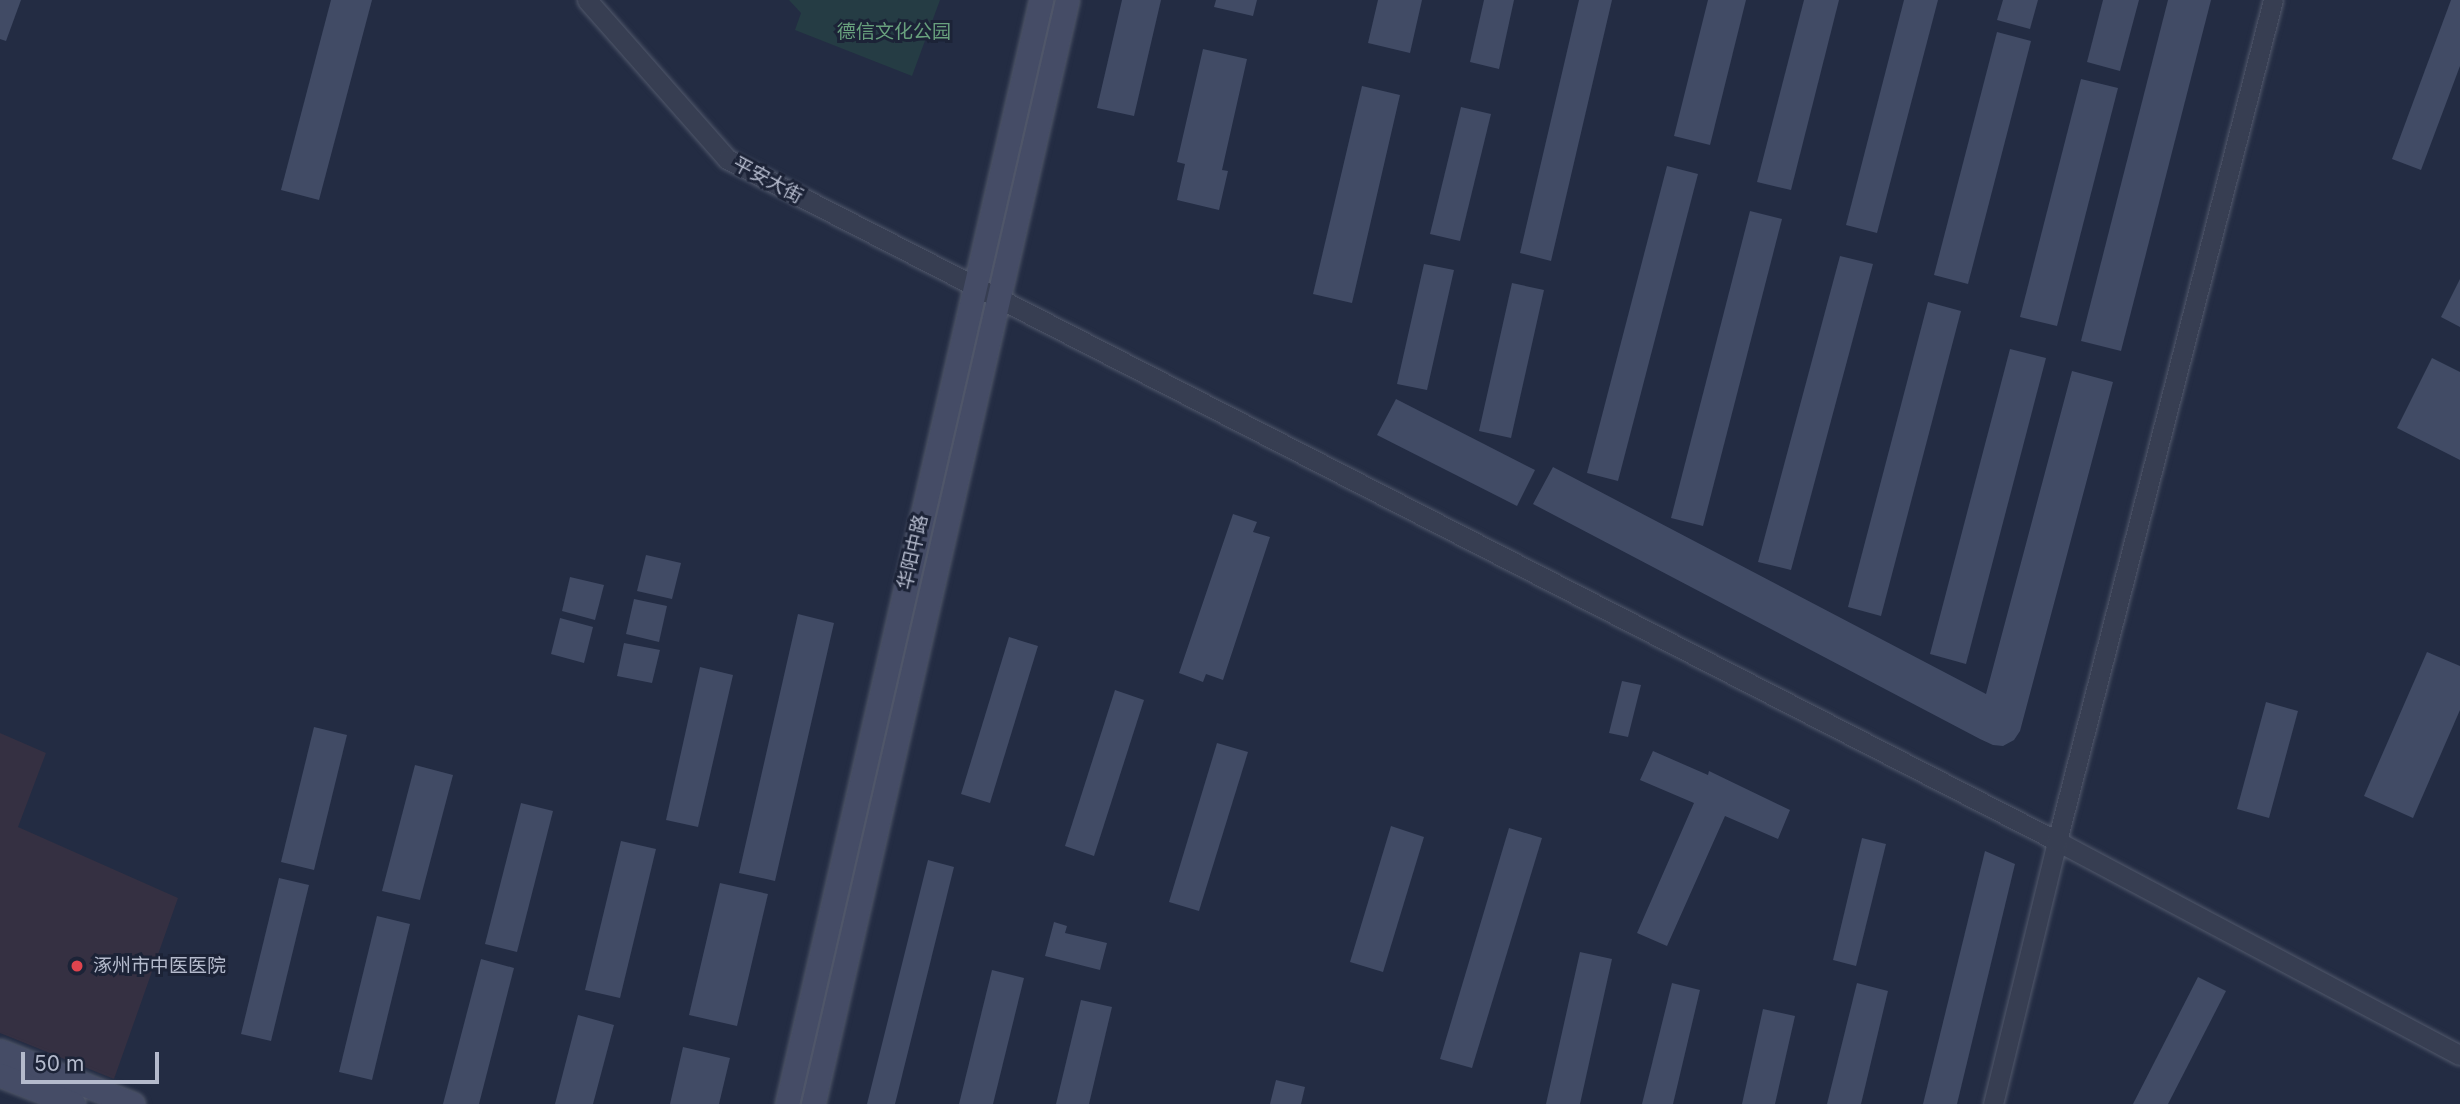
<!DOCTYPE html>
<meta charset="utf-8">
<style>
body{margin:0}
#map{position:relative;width:2460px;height:1104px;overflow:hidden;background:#232c43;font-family:Inter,"Noto Sans SC",sans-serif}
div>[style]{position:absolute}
.medical>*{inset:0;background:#353042}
.green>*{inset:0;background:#253c44}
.building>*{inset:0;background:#414b65}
.roads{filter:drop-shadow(0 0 2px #52596c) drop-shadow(0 0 2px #52596c)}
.tertiary>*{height:19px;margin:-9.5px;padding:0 9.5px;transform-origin:9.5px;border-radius:9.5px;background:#373e52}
.secondary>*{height:23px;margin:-11.5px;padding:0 11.5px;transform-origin:11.5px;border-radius:11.5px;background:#454c66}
.dots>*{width:19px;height:19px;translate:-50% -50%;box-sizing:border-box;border:4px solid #1c2337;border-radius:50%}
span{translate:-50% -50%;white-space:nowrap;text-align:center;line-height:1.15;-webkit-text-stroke:6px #1c2337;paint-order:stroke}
.park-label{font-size:19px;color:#68a07d}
.street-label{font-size:19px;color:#b4bacc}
.poi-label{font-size:19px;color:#b4bacc}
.left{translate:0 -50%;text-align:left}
.scale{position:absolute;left:21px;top:1052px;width:138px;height:32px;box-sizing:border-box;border:4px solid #b4bacc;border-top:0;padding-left:9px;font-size:21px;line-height:24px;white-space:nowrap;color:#b4bacc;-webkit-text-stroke:5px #1c2337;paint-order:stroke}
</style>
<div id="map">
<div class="medical">
<div style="clip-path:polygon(0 733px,46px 753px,18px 827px,178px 898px,114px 1079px,0 1033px)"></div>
</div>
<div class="green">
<div style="clip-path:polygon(789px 0,940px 0,912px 76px,795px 30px,801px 13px)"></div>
</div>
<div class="building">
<div style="clip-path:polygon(0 0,21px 0,6px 41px,0 39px)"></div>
<div style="clip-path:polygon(331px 0,372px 0,319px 200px,281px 190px)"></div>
<div style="clip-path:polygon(1122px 0,1161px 0,1134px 116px,1097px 108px)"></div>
<div style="clip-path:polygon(1216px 0,1257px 0,1253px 16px,1214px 7px)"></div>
<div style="clip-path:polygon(1378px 0,1422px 0,1410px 53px,1368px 43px)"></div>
<div style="clip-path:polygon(1484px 0,1514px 0,1499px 69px,1470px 62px)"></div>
<div style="clip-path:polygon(1579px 0,1612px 0,1551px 261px,1520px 253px)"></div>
<div style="clip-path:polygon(1708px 0,1746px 0,1710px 145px,1674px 136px)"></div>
<div style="clip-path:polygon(1804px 0,1839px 0,1791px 190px,1757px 182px)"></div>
<div style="clip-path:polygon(1904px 0,1938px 0,1877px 233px,1846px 225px)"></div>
<div style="clip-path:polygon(2003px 0,2038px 0,2030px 29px,1997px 20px)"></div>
<div style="clip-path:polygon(2103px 0,2139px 0,2120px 71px,2087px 62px)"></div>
<div style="clip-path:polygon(2168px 0,2211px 0,2121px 351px,2081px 341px)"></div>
<div style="clip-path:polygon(2451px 0,2460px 0,2460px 66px,2421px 170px,2392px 159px)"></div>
<div style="clip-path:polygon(1997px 32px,2031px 41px,1968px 284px,1934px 275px)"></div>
<div style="clip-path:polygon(1203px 49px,1247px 59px,1222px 170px,1228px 171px,1219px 210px,1177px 200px,1185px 164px,1177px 162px)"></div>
<div style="clip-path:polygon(2081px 79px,2118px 88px,2057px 326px,2020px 317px)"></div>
<div style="clip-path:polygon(1362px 86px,1400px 95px,1352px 303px,1313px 294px)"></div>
<div style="clip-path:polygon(1461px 107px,1491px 114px,1460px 241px,1430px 234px)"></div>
<div style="clip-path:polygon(1667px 166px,1698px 174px,1618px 481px,1587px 473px)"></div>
<div style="clip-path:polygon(1750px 211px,1782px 219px,1703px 526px,1671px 518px)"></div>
<div style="clip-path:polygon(1840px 256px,1873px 264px,1791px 570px,1758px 562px)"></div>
<div style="clip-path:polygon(1424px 264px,1454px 270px,1427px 390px,1397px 384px)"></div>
<div style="clip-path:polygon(2460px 279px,2460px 327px,2441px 317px)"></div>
<div style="clip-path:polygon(1512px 283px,1544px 290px,1511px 438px,1479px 431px)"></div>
<div style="clip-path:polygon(1928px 302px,1961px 311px,1881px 616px,1848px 607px)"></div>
<div style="clip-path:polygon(2010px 349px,2046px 358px,1966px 664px,1930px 654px)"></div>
<div style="clip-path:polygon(2432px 358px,2460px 372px,2460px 460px,2397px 428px)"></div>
<div style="clip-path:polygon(2072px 371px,2113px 382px,2020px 731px,2014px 740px,2003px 746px,1993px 745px,1980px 739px,1533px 504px,1553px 467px,1986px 694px)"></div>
<div style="clip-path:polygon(1396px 399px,1535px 470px,1517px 506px,1377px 435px)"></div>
<div style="clip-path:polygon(1233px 514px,1257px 522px,1253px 532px,1270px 537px,1223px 680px,1206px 674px,1203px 682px,1179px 673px)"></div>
<div style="clip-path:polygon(646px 555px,681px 563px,672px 599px,637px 591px)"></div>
<div style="clip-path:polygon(570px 577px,604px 585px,595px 620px,562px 611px)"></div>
<div style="clip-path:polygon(634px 599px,667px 606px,659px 642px,626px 634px)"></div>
<div style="clip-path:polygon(798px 614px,834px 623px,775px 881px,739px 873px)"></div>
<div style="clip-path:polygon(560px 618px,593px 627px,584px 663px,551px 654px)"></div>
<div style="clip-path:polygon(1009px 637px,1038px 646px,990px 803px,961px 794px)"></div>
<div style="clip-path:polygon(624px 643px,660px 650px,652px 683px,617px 676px)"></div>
<div style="clip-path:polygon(2427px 652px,2460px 666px,2460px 710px,2413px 818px,2364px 796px)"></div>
<div style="clip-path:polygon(700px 667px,733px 675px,698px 827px,666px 820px)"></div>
<div style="clip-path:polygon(1622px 681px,1641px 685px,1628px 737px,1609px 733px)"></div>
<div style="clip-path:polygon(1115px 690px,1144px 700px,1094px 856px,1065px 846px)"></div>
<div style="clip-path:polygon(2266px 702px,2298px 711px,2269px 818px,2237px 809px)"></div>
<div style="clip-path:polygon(314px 727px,347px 735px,314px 870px,281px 862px)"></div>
<div style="clip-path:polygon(1217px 743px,1248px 752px,1199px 911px,1169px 902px)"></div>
<div style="clip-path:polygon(1653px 751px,1708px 775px,1709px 771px,1790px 810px,1778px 839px,1725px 816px,1667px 946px,1637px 933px,1694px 803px,1640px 780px)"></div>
<div style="clip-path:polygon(415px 765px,453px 775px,420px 900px,382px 891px)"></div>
<div style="clip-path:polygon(521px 803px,553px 811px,517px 952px,485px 944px)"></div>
<div style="clip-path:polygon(1391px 826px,1424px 837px,1383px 972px,1350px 962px)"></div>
<div style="clip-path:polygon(1509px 828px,1542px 838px,1472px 1068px,1440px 1059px)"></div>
<div style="clip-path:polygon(1862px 838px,1886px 844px,1856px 966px,1833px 960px)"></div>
<div style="clip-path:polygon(621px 841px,656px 849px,620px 998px,585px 990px)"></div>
<div style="clip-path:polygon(1985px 851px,2015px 864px,1957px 1104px,1923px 1104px)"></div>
<div style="clip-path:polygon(928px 860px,954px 867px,895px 1104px,867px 1104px)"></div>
<div style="clip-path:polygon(279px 878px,309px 885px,271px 1041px,241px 1034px)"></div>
<div style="clip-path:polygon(720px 883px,768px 894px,737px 1026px,689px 1015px)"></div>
<div style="clip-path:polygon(377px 916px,410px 924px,372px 1080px,339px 1072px)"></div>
<div style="clip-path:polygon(1054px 922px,1067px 926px,1065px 933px,1107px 943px,1100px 970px,1045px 956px)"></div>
<div style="clip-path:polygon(1580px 952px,1612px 959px,1580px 1104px,1546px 1104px)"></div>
<div style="clip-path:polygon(481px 959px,514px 968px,479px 1104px,443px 1104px)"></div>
<div style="clip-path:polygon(992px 970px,1024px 978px,993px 1104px,959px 1104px)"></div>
<div style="clip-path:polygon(2198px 977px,2226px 991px,2168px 1104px,2133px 1104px)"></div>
<div style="clip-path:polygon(1672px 983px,1700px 990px,1673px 1104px,1642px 1104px)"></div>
<div style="clip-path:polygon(1857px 983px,1888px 991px,1861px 1104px,1827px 1104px)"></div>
<div style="clip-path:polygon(1081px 1000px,1112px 1007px,1089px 1104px,1056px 1104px)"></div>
<div style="clip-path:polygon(1763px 1009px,1795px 1016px,1775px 1104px,1742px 1104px)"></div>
<div style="clip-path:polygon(578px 1015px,614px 1025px,593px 1104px,555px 1104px)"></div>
<div style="clip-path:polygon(683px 1047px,730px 1058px,719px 1104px,670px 1104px)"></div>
<div style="clip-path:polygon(1276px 1080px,1305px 1087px,1301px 1104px,1270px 1104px)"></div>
</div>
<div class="roads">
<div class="tertiary">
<div style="left:587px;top:0;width:212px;rotate:48.6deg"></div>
<div style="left:727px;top:159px;width:1495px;rotate:27.15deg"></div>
<div style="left:2057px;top:841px;width:456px;rotate:28deg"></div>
<div style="left:1993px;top:1104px;width:271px;rotate:-76.3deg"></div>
<div style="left:2057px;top:841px;width:868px;rotate:-75.6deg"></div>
</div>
<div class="secondary">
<div style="left:0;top:1051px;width:143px;rotate:21.7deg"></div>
<div style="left:0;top:1075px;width:79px;rotate:21.4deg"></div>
<div style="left:787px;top:1104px;width:1133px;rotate:-77.04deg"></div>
<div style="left:813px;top:1104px;width:1133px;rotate:-77.04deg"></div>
</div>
</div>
<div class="dots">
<div style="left:77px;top:966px;background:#e0444e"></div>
</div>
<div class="park-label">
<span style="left:894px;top:32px">德信文化公园</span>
</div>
<div class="street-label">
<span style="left:768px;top:180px;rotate:28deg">平安大街</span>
<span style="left:913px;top:552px;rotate:-77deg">华阳中路</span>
</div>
<div class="poi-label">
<span class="left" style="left:93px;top:966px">涿州市中医医院</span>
</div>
<div class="scale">50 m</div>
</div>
